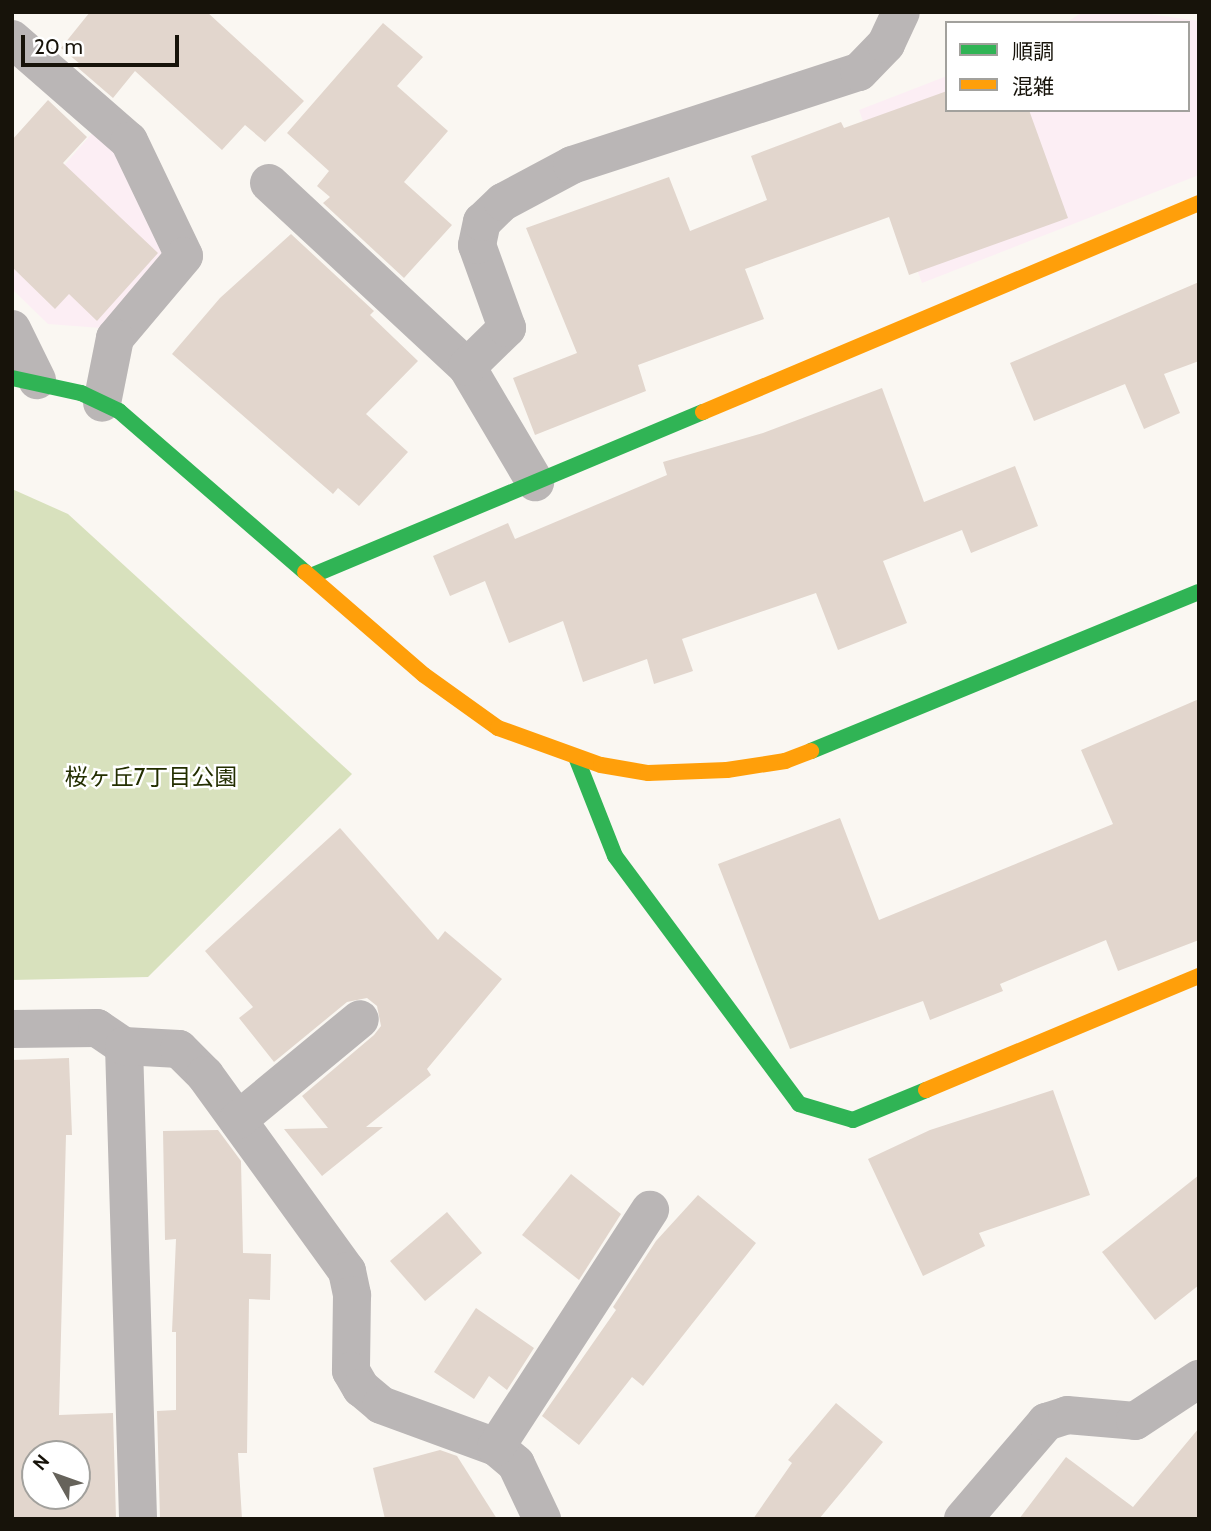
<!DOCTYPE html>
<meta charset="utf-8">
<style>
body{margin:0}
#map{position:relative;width:1211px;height:1531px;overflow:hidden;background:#faf7f2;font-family:Cabin,"Noto Sans JP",sans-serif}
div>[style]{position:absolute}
.education>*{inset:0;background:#fceef4}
.green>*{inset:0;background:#d8e1bd}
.building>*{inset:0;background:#e2d6cd}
.street>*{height:38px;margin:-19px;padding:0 19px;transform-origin:19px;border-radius:19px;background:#bab6b6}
.fast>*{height:16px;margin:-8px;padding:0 8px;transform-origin:8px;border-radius:8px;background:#30b455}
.slow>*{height:16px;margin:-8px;padding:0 8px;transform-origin:8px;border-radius:8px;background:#ff9f0a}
span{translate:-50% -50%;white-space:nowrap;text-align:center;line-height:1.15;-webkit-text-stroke:5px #fff;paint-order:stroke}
.park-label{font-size:23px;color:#232e00}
.frame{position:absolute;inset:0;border:14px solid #17130a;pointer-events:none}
.legend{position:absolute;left:945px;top:21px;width:245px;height:91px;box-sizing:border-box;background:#fff;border:2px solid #a2a19d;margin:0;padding:9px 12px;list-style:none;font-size:21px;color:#17130a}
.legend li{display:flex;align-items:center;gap:14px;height:35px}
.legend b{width:35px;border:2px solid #a2a19d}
.north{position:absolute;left:21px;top:1440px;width:70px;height:70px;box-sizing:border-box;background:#fff;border:2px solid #a2a19d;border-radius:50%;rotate:310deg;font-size:19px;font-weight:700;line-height:28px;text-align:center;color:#17130a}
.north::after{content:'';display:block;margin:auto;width:24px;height:32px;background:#66635b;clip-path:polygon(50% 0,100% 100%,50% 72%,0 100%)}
.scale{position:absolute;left:21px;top:35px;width:158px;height:32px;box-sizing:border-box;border:4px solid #17130a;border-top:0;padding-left:9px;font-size:21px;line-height:24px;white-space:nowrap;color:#17130a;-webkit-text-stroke:5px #fff;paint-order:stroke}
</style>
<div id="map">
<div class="education">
<div style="clip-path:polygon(1081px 13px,1142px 13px,1199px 21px,1199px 175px,922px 283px,859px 110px,947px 76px,947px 110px,1188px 110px,1188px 23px,1066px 23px)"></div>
<div style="clip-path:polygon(95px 130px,117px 147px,169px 252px,101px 328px,48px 324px,12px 289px,12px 225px)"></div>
</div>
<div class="green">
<div style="clip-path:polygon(12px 489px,68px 514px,352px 774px,148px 977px,12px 980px)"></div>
</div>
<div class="building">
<div style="clip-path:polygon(90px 12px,207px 12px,304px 101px,265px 142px,245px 125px,222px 150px,135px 71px,113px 98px,77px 67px,80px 64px,61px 48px)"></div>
<div style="clip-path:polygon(383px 23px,423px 57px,397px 86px,448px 131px,404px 182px,452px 225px,404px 278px,323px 203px,330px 197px,317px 186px,329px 171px,287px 133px)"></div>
<div style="clip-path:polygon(947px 91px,947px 110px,1029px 110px,1068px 218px,909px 275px,889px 217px,745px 269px,764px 319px,638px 365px,646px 391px,535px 435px,513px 378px,577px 353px,526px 228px,669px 177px,690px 231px,767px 200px,751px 156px,841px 122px,844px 128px)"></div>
<div style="clip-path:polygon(48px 100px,87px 137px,63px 163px,158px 253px,97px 321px,69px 294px,55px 309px,12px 267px,12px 140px)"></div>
<div style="clip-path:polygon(291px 234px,374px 311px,370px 315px,418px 361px,366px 414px,408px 452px,359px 506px,338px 488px,333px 494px,172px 354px,220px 298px)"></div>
<div style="clip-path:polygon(1199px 282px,1199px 361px,1164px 374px,1180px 413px,1144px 429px,1125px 384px,1034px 421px,1010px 363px)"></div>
<div style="clip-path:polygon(882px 388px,924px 502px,1015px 466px,1038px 526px,971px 553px,962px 530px,883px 561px,907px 623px,838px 650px,816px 593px,682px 639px,693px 671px,654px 684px,647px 659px,583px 682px,563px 621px,509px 643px,485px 581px,450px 596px,433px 556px,508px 523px,515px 539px,667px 475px,663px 462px,763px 433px)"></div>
<div style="clip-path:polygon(1199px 699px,1199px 940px,1118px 971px,1106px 940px,1000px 984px,1003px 991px,930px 1020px,923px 1001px,790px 1049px,718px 864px,840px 818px,879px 920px,1113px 824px,1081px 750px)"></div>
<div style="clip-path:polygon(340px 828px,438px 940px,445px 931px,502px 979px,427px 1069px,431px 1075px,366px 1127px,383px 1127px,322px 1176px,284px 1129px,328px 1128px,302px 1096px,374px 1035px,381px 1026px,377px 1006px,367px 998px,347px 1002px,274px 1062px,239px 1018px,253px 1007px,205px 951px)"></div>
<div style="clip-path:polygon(evenodd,69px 1058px,72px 1135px,66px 1135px,59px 1415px,113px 1413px,116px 1519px,12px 1519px,12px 1060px,69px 1058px,35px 1454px,77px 1454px,77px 1496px,35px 1496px,35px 1454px)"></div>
<div style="clip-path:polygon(1053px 1090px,1090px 1195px,979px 1233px,985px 1246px,923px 1276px,868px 1159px,930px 1130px)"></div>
<div style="clip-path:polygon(218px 1130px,241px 1161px,243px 1253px,271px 1254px,270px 1300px,249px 1299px,247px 1453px,238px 1453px,242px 1519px,160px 1519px,157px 1411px,176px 1410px,176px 1332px,172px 1332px,176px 1239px,165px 1240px,163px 1131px)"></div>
<div style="clip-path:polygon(571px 1174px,621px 1214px,579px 1280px,522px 1235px)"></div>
<div style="clip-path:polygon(1199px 1175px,1199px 1285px,1155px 1320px,1102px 1252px)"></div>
<div style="clip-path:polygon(698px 1195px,756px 1243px,643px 1386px,632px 1377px,579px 1445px,542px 1416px,616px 1310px,613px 1307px,656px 1241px)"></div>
<div style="clip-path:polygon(447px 1212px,482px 1253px,425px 1301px,390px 1261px)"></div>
<div style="clip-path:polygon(476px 1308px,534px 1348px,507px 1390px,489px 1376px,474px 1399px,434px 1372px)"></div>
<div style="clip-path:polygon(836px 1403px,883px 1442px,819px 1519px,753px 1519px,792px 1463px,788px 1460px)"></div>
<div style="clip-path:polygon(1199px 1428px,1199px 1519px,1019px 1519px,1066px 1457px,1133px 1507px)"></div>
<div style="clip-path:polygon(440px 1450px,457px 1456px,497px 1519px,385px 1519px,373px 1468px)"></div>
</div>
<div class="street">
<div style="left:12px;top:39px;width:155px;rotate:41.1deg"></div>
<div style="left:129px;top:141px;width:127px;rotate:64.4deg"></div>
<div style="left:184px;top:256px;width:107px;rotate:130.1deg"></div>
<div style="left:115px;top:338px;width:66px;rotate:101.3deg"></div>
<div style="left:269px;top:183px;width:270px;rotate:42.9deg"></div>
<div style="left:467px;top:367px;width:134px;rotate:59.4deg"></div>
<div style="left:12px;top:329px;width:57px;rotate:63.9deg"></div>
<div style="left:467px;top:367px;width:56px;rotate:-44.3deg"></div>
<div style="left:507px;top:328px;width:88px;rotate:-109.9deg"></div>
<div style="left:477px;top:245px;width:24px;rotate:-78deg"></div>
<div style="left:482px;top:222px;width:29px;rotate:-44deg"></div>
<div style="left:503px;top:202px;width:78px;rotate:-28.2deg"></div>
<div style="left:572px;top:165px;width:302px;rotate:-18deg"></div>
<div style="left:859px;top:72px;width:39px;rotate:-46deg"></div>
<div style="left:886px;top:44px;width:35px;rotate:-65deg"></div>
<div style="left:12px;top:1029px;width:85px;rotate:-0.7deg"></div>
<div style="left:97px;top:1028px;width:32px;rotate:34deg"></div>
<div style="left:124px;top:1046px;width:473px;rotate:88.3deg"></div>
<div style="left:124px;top:1046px;width:55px;rotate:3.1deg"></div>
<div style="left:179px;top:1049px;width:37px;rotate:45deg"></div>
<div style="left:205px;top:1075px;width:242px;rotate:54.1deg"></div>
<div style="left:347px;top:1271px;width:25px;rotate:78deg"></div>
<div style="left:352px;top:1295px;width:76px;rotate:90.8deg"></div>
<div style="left:351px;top:1371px;width:20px;rotate:60deg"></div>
<div style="left:361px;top:1388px;width:26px;rotate:40deg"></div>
<div style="left:381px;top:1405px;width:122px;rotate:20.1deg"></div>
<div style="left:496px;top:1447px;width:26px;rotate:40deg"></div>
<div style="left:516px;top:1464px;width:61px;rotate:64.7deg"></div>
<div style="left:238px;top:1120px;width:158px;rotate:-39.6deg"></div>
<div style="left:496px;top:1447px;width:283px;rotate:-57deg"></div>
<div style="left:963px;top:1519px;width:128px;rotate:-49.4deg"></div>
<div style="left:1046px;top:1422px;width:22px;rotate:-18deg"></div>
<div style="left:1067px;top:1415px;width:68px;rotate:5deg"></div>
<div style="left:1135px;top:1421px;width:77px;rotate:-33.3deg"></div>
</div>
<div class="fast">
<div style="left:12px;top:378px;width:71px;rotate:12.3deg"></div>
<div style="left:81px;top:393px;width:42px;rotate:25.3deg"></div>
<div style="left:119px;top:411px;width:246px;rotate:40.9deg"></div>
<div style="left:311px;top:576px;width:425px;rotate:-22.7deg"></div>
<div style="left:811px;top:751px;width:419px;rotate:-22.3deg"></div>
<div style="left:576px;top:757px;width:106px;rotate:68.5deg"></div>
<div style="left:615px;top:856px;width:309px;rotate:53.4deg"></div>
<div style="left:799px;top:1104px;width:56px;rotate:16.5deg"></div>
<div style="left:853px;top:1120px;width:79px;rotate:-22.3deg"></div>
</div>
<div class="slow">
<div style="left:703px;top:412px;width:538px;rotate:-22.85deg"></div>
<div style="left:305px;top:572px;width:157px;rotate:40.9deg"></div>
<div style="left:424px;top:675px;width:91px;rotate:35.6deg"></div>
<div style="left:498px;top:728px;width:109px;rotate:19.8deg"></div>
<div style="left:601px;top:765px;width:48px;rotate:9.7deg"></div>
<div style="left:648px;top:773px;width:79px;rotate:-2.2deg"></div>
<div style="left:727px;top:770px;width:59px;rotate:-8.8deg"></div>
<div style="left:785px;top:761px;width:28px;rotate:-21deg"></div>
<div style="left:926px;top:1090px;width:296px;rotate:-22.7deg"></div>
</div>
<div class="park-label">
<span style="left:151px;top:777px">桜ヶ丘7丁目公園</span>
</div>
<div class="frame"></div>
<ul class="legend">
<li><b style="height:9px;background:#30b455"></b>順調</li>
<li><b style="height:9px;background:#ff9f0a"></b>混雑</li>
</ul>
<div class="north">N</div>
<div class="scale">20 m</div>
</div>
